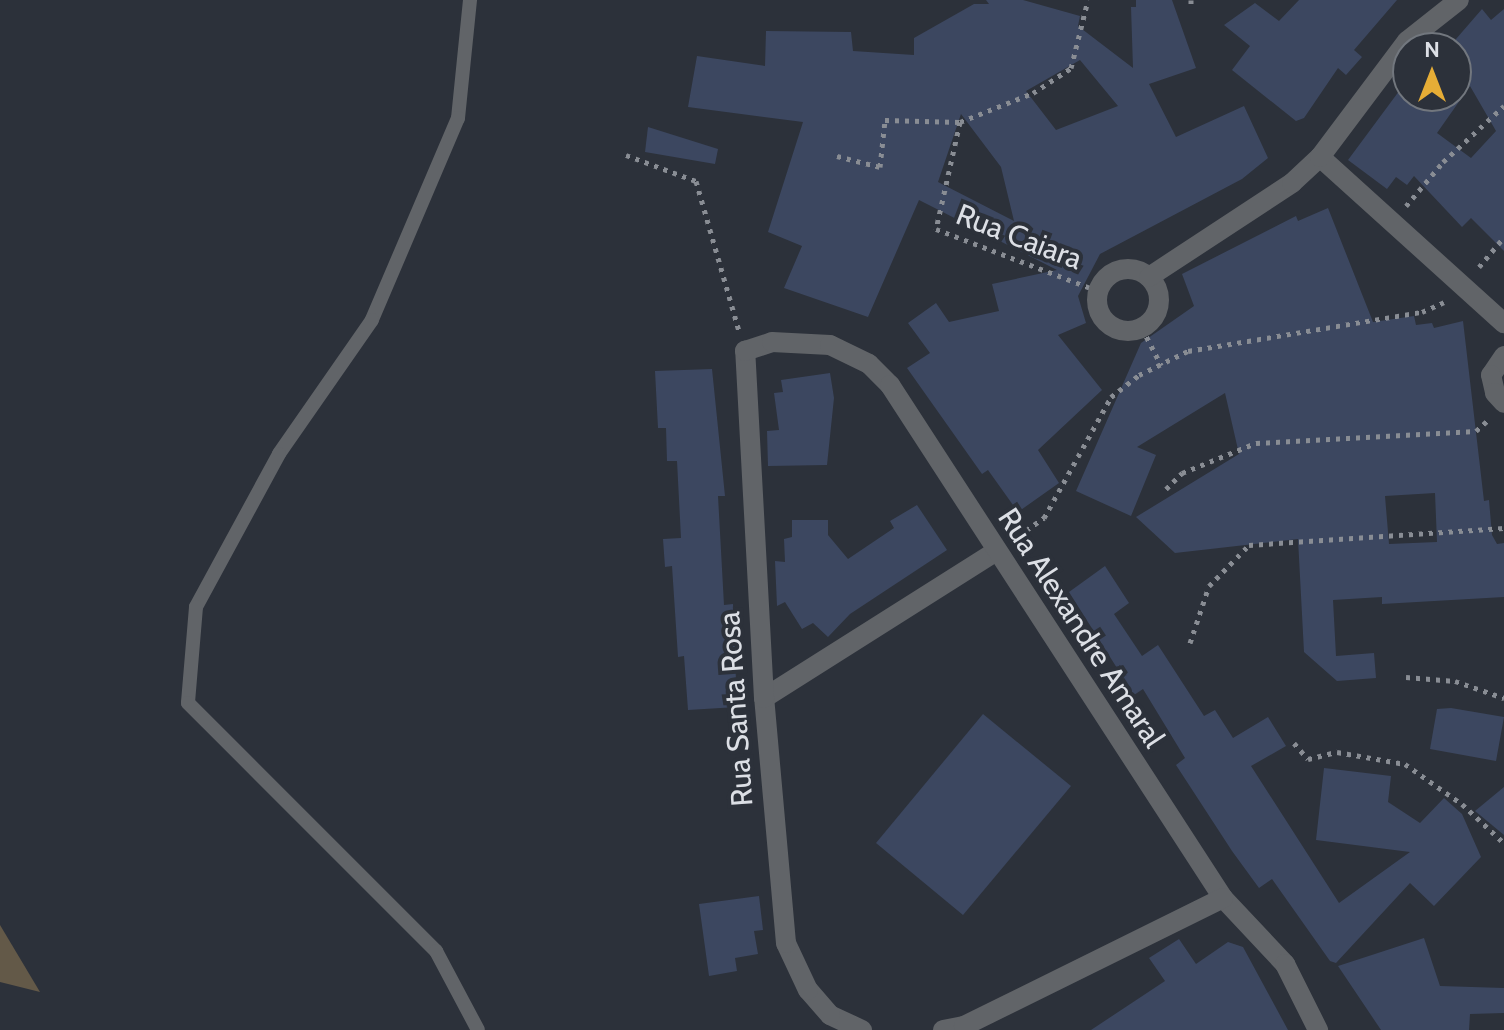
<!DOCTYPE html>
<style>
body{margin:0}
#map{position:relative;width:1504px;height:1030px;overflow:hidden;background:#2c313a;font-family:Cabin,sans-serif}
div>[style]{position:absolute}
.green>*{inset:0;background:#635948}
.building>*{inset:0;background:#3c4760}
.path>*{height:5px;margin-top:-2.5px;transform-origin:0;background:repeating-linear-gradient(90deg,#898d94 0 4px,transparent 0 10px)}
.lane>*{height:14px;margin:-7px;padding:0 7px;transform-origin:7px;border-radius:7px;background:#616468}
.street>*{height:20px;margin:-10px;padding:0 10px;transform-origin:10px;border-radius:10px;background:#616468}
.street>.ring{margin:-10px;padding:0;box-sizing:content-box;background:none;border:20px solid #616468;border-radius:50%}
span{translate:-50% -50%;white-space:nowrap;text-align:center;line-height:1.15;-webkit-text-stroke:8px #2c313a;paint-order:stroke}
.street-label{font-size:30px;color:#dcdfe5}
.north{position:absolute;left:1392px;top:32px;width:80px;height:80px;box-sizing:border-box;background:#2c313a;border:2px solid #72777e;border-radius:50%;rotate:0deg;font-size:22px;font-weight:700;line-height:32px;text-align:center;color:#dcdfe5}
.north::after{content:'';display:block;margin:auto;width:28px;height:36px;background:#e6ad36;clip-path:polygon(50% 0,100% 100%,50% 72%,0 100%)}
</style>
<div id="map">
<div class="green">
<div style="clip-path:polygon(0 925px,40px 992px,0 982px)"></div>
</div>
<div class="building">
<div style="clip-path:polygon(evenodd,986px 0,1023px 0,1080px 16px,1078px 26px,1133px 68px,1131px 7px,1136px 7px,1136px 0,1172px 0,1196px 68px,1149px 84px,1176px 137px,1244px 106px,1268px 158px,1242px 179px,1100px 254px,1078px 296px,1086px 323px,1058px 335px,1102px 390px,1038px 450px,1059px 483px,1018px 512px,988px 470px,982px 474px,907px 368px,930px 353px,908px 323px,936px 303px,949px 322px,999px 311px,992px 284px,1057px 270px,919px 200px,868px 317px,784px 288px,802px 246px,768px 232px,803px 122px,688px 107px,697px 56px,765px 66px,766px 31px,851px 32px,853px 51px,914px 55px,914px 38px,974px 4px,989px 4px,986px 0,1080px 60px,1118px 106px,1056px 130px,1026px 91px,1080px 60px,986px 0,961px 114px,1001px 167px,1014px 221px,938px 182px,961px 114px)"></div>
<div style="clip-path:polygon(1299px 0,1397px 0,1354px 50px,1362px 57px,1346px 75px,1338px 68px,1304px 118px,1296px 121px,1232px 70px,1250px 46px,1224px 25px,1255px 3px,1279px 21px)"></div>
<div style="clip-path:polygon(evenodd,1482px 9px,1491px 20px,1504px 9px,1504px 251px,1471px 218px,1462px 227px,1414px 176px,1407px 185px,1396px 177px,1387px 189px,1348px 160px,1408px 79px,1408px 96px,1456px 96px,1456px 39px,1482px 9px,1470px 86px,1496px 131px,1471px 158px,1437px 133px,1470px 86px)"></div>
<div style="clip-path:polygon(648px 127px,718px 149px,715px 164px,645px 152px)"></div>
<div style="clip-path:polygon(evenodd,1328px 208px,1373px 322px,1414px 316px,1416px 325px,1432px 323px,1434px 328px,1463px 321px,1484px 501px,1489px 500px,1492px 535px,1497px 544px,1504px 543px,1504px 597px,1382px 604px,1382px 597px,1333px 600px,1336px 656px,1374px 653px,1376px 678px,1337px 681px,1304px 652px,1298px 539px,1175px 553px,1136px 517px,1239px 454px,1225px 393px,1137px 447px,1156px 455px,1131px 516px,1076px 491px,1141px 343px,1194px 306px,1182px 274px,1296px 216px,1298px 221px,1328px 208px,1435px 493px,1437px 542px,1389px 544px,1385px 496px,1435px 493px)"></div>
<div style="clip-path:polygon(712px 369px,725px 496px,718px 496px,724px 605px,733px 604px,737px 707px,688px 710px,684px 656px,678px 657px,672px 566px,665px 567px,663px 539px,681px 538px,677px 461px,667px 461px,666px 428px,658px 428px,655px 371px)"></div>
<div style="clip-path:polygon(830px 373px,834px 398px,827px 465px,768px 466px,767px 431px,779px 430px,774px 393px,783px 392px,781px 380px)"></div>
<div style="clip-path:polygon(917px 505px,947px 550px,850px 614px,828px 637px,813px 623px,802px 629px,785px 602px,777px 606px,775px 561px,785px 562px,784px 539px,792px 537px,792px 520px,828px 520px,828px 535px,848px 559px,894px 528px,890px 521px)"></div>
<div style="clip-path:polygon(1105px 566px,1129px 603px,1114px 614px,1142px 656px,1158px 645px,1204px 716px,1215px 710px,1233px 738px,1268px 717px,1286px 746px,1251px 766px,1339px 903px,1410px 852px,1316px 840px,1324px 768px,1391px 776px,1388px 802px,1420px 823px,1444px 798px,1462px 814px,1481px 857px,1434px 906px,1410px 883px,1336px 963px,1330px 961px,1272px 879px,1259px 888px,1232px 851px,1176px 765px,1185px 758px,1143px 689px,1134px 695px,1069px 592px)"></div>
<div style="clip-path:polygon(1451px 708px,1504px 717px,1496px 761px,1430px 749px,1437px 709px)"></div>
<div style="clip-path:polygon(983px 714px,1071px 786px,963px 915px,876px 843px)"></div>
<div style="clip-path:polygon(1504px 787px,1504px 835px,1475px 811px)"></div>
<div style="clip-path:polygon(759px 896px,763px 930px,754px 931px,758px 954px,735px 958px,737px 971px,709px 976px,699px 904px)"></div>
<div style="clip-path:polygon(1424px 938px,1440px 986px,1504px 988px,1504px 1013px,1470px 1014px,1469px 1030px,1381px 1030px,1338px 966px)"></div>
<div style="clip-path:polygon(1179px 939px,1196px 964px,1228px 942px,1243px 947px,1288px 1030px,1091px 1030px,1165px 981px,1149px 958px)"></div>
</div>
<div class="path">
<div style="left:1191px;top:0;width:4px;rotate:90deg"></div>
<div style="left:960px;top:122px;width:110px;rotate:102.6deg"></div>
<div style="left:936px;top:229px;width:173px;rotate:20.9deg"></div>
<div style="left:626px;top:155px;width:75px;rotate:20.4deg"></div>
<div style="left:696px;top:181px;width:156px;rotate:74deg"></div>
<div style="left:837px;top:156px;width:44px;rotate:14.3deg"></div>
<div style="left:880px;top:167px;width:47px;rotate:-83.9deg"></div>
<div style="left:885px;top:120px;width:75px;rotate:1.5deg"></div>
<div style="left:960px;top:122px;width:79px;rotate:-21.7deg"></div>
<div style="left:1033px;top:93px;width:45px;rotate:-33.3deg"></div>
<div style="left:1071px;top:68px;width:70px;rotate:-76deg"></div>
<div style="left:1406px;top:206px;width:57px;rotate:-49.9deg"></div>
<div style="left:1443px;top:162px;width:83px;rotate:-42.6deg"></div>
<div style="left:1479px;top:267px;width:39px;rotate:-50deg"></div>
<div style="left:1142px;top:328px;width:42px;rotate:62.8deg"></div>
<div style="left:1166px;top:489px;width:23px;rotate:-45deg"></div>
<div style="left:1182px;top:473px;width:80px;rotate:-22.1deg"></div>
<div style="left:1256px;top:443px;width:220px;rotate:-3.1deg"></div>
<div style="left:1476px;top:431px;width:15px;rotate:-42deg"></div>
<div style="left:1018px;top:536px;width:32px;rotate:-35deg"></div>
<div style="left:1044px;top:518px;width:138px;rotate:-61deg"></div>
<div style="left:1111px;top:397px;width:36px;rotate:-38deg"></div>
<div style="left:1139px;top:375px;width:55px;rotate:-26.1deg"></div>
<div style="left:1188px;top:351px;width:237px;rotate:-9.5deg"></div>
<div style="left:1422px;top:312px;width:24px;rotate:-24deg"></div>
<div style="left:1190px;top:643px;width:60px;rotate:-71.6deg"></div>
<div style="left:1209px;top:586px;width:57px;rotate:-45.7deg"></div>
<div style="left:1249px;top:545px;width:256px;rotate:-3.8deg"></div>
<div style="left:1406px;top:677px;width:49px;rotate:4.7deg"></div>
<div style="left:1455px;top:681px;width:52px;rotate:19.1deg"></div>
<div style="left:1294px;top:743px;width:21px;rotate:49deg"></div>
<div style="left:1308px;top:759px;width:30px;rotate:-14deg"></div>
<div style="left:1337px;top:752px;width:69px;rotate:10deg"></div>
<div style="left:1405px;top:764px;width:70px;rotate:35.1deg"></div>
<div style="left:1462px;top:804px;width:57px;rotate:42.9deg"></div>
</div>
<div class="lane">
<div style="left:470px;top:0;width:119px;rotate:95.8deg"></div>
<div style="left:458px;top:118px;width:220px;rotate:113.1deg"></div>
<div style="left:372px;top:320px;width:163px;rotate:124.8deg"></div>
<div style="left:279px;top:454px;width:174px;rotate:118.5deg"></div>
<div style="left:196px;top:607px;width:96px;rotate:94.8deg"></div>
<div style="left:188px;top:703px;width:351px;rotate:45deg"></div>
<div style="left:436px;top:951px;width:89px;rotate:62deg"></div>
</div>
<div class="street">
<div style="left:1320px;top:157px;width:248px;rotate:42.1deg"></div>
<div class="ring" style="left:1097px;top:269px;width:42px;height:42px"></div>
<div style="left:1149px;top:277px;width:171px;rotate:-33.3deg"></div>
<div style="left:1292px;top:183px;width:38px;rotate:-43deg"></div>
<div style="left:1320px;top:157px;width:145px;rotate:-53.1deg"></div>
<div style="left:1407px;top:41px;width:66px;rotate:-38.3deg"></div>
<div style="left:1504px;top:356px;width:23px;rotate:124deg"></div>
<div style="left:1491px;top:375px;width:18px;rotate:77deg"></div>
<div style="left:1495px;top:393px;width:13px;rotate:48deg"></div>
<div style="left:764px;top:698px;width:273px;rotate:-32.3deg"></div>
<div style="left:862px;top:1030px;width:35px;rotate:-155deg"></div>
<div style="left:830px;top:1015px;width:33px;rotate:-131deg"></div>
<div style="left:808px;top:990px;width:52px;rotate:-115.1deg"></div>
<div style="left:786px;top:943px;width:246px;rotate:-95.1deg"></div>
<div style="left:764px;top:698px;width:348px;rotate:-93.1deg"></div>
<div style="left:745px;top:351px;width:28px;rotate:-18deg"></div>
<div style="left:772px;top:342px;width:58px;rotate:3deg"></div>
<div style="left:830px;top:345px;width:43px;rotate:26deg"></div>
<div style="left:869px;top:364px;width:30px;rotate:45deg"></div>
<div style="left:890px;top:385px;width:612px;rotate:57.01deg"></div>
<div style="left:1223px;top:898px;width:91px;rotate:46.8deg"></div>
<div style="left:1285px;top:964px;width:74px;rotate:63.4deg"></div>
<div style="left:943px;top:1030px;width:21px;rotate:-11deg"></div>
<div style="left:964px;top:1026px;width:289px;rotate:-26.3deg"></div>
</div>
<div class="street-label">
<span style="left:1019px;top:237px;rotate:21deg">Rua Caiara</span>
<span style="left:1081px;top:628px;rotate:57deg">Rua Alexandre Amaral</span>
<span style="left:736px;top:709px;rotate:-94deg">Rua Santa Rosa</span>
</div>
<div class="north">N</div>
</div>
